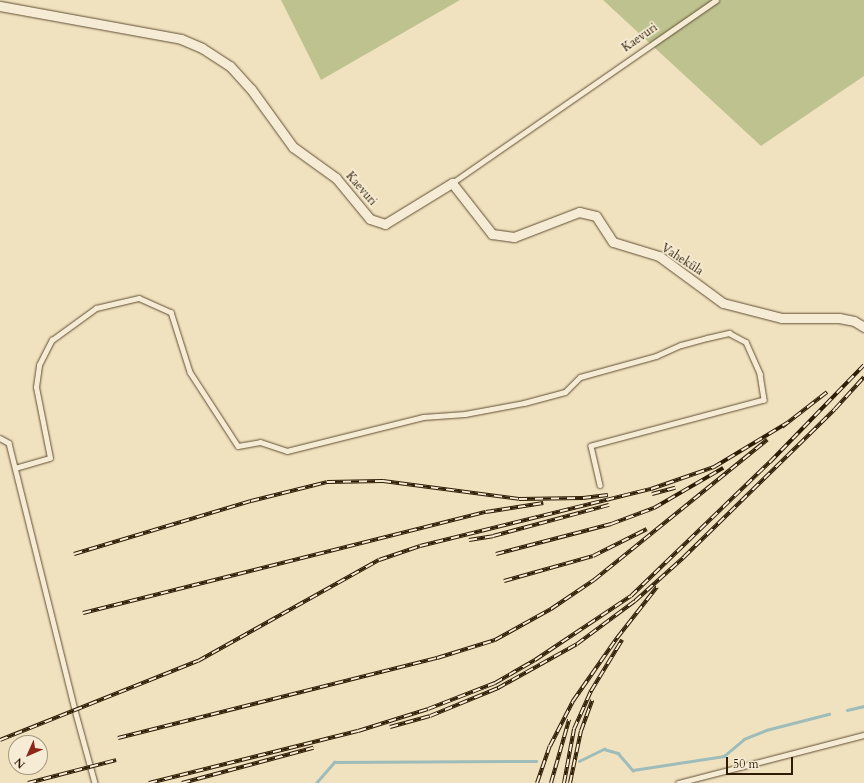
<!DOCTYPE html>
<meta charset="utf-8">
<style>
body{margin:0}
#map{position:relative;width:864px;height:783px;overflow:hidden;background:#f1e2bf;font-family:Cardo,serif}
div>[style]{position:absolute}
.green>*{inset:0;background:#bec28f}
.stream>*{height:2.5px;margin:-1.25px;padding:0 1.25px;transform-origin:1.25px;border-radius:1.25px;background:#9dbcba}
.roads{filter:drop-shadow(0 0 1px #5f4e33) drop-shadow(0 0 1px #5f4e33)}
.lane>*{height:4.5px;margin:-2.25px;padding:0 2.25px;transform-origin:2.25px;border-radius:2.25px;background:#f6ecd5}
.street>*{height:9px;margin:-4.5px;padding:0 4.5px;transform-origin:4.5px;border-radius:4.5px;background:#f6ecd5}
.rail>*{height:4px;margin-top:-2px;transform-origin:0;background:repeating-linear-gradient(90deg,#f6ecd5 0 8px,#2e1c04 0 16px);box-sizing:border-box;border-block:1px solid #2e1c04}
span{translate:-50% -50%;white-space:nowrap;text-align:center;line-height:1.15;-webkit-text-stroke:3.5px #f6ecd5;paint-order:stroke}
.street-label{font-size:12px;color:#2e1c04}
.north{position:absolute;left:8px;top:735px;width:40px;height:40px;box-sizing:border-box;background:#f6ecd5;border:1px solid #a69981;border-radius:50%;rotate:225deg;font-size:11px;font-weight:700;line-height:16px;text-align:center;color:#2e1c04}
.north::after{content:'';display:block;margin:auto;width:14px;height:18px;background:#8f2418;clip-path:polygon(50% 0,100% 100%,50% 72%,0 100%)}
.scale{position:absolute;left:726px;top:757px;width:67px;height:18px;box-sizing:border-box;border:2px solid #2e1c04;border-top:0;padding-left:5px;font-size:12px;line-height:14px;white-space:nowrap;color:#2e1c04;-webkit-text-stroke:3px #f6ecd5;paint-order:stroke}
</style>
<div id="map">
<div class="green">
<div style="clip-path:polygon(281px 0,460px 0,321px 80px)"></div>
<div style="clip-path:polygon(603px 0,864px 0,864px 76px,761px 146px)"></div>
</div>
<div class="stream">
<div style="left:847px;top:710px;width:17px;rotate:-13deg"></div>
<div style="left:579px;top:761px;width:28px;rotate:-26deg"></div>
<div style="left:604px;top:749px;width:15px;rotate:16deg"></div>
<div style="left:618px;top:753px;width:23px;rotate:49deg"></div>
<div style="left:633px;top:770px;width:92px;rotate:-8.7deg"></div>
<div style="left:724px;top:756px;width:26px;rotate:-40deg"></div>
<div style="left:744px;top:739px;width:24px;rotate:-22deg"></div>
<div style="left:766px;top:730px;width:65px;rotate:-14.3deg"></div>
<div style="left:316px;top:783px;width:28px;rotate:-49deg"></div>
<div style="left:334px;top:762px;width:202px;rotate:-0.3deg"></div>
</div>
<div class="roads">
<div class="lane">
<div style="left:452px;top:183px;width:321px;rotate:-34.7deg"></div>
<div style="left:0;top:438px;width:10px;rotate:29deg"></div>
<div style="left:9px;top:443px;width:275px;rotate:76.1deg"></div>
<div style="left:75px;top:710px;width:76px;rotate:74.7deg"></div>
<div style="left:15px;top:468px;width:36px;rotate:-16deg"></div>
<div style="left:50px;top:458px;width:72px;rotate:-101.2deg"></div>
<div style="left:36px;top:387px;width:22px;rotate:-82deg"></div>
<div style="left:39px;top:365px;width:28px;rotate:-63deg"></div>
<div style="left:52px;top:340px;width:54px;rotate:-36deg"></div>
<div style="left:96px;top:308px;width:44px;rotate:-13.1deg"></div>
<div style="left:139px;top:298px;width:35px;rotate:24deg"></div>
<div style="left:171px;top:312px;width:63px;rotate:72.4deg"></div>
<div style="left:190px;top:372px;width:88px;rotate:57deg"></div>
<div style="left:238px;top:446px;width:22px;rotate:-10deg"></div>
<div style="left:260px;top:442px;width:28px;rotate:18deg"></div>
<div style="left:287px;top:451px;width:140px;rotate:-14deg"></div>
<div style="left:423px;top:417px;width:42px;rotate:-4.1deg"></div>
<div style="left:465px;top:414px;width:60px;rotate:-10.6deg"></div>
<div style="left:524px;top:403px;width:42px;rotate:-15deg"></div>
<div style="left:565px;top:392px;width:21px;rotate:-45deg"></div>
<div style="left:580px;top:377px;width:79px;rotate:-15.4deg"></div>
<div style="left:656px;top:356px;width:27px;rotate:-24deg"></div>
<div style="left:681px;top:345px;width:27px;rotate:-15deg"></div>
<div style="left:707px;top:338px;width:23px;rotate:-13deg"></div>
<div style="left:729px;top:333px;width:19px;rotate:28deg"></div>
<div style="left:746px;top:342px;width:35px;rotate:66deg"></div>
<div style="left:760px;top:374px;width:26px;rotate:81deg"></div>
<div style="left:764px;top:400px;width:179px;rotate:165.1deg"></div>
<div style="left:591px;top:446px;width:40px;rotate:77deg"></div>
<div style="left:678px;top:783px;width:192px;rotate:-14.5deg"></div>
</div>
<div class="street">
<div style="left:0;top:6px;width:184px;rotate:10.3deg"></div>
<div style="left:181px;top:39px;width:23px;rotate:23deg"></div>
<div style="left:202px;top:48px;width:33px;rotate:33deg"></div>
<div style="left:230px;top:66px;width:31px;rotate:48deg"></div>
<div style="left:251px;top:89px;width:72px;rotate:54.1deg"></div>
<div style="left:293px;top:147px;width:53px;rotate:35.8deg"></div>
<div style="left:336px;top:178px;width:53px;rotate:50.3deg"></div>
<div style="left:370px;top:219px;width:16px;rotate:18deg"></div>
<div style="left:385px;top:224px;width:79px;rotate:-31.5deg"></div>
<div style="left:452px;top:183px;width:65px;rotate:51.9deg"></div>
<div style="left:492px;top:234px;width:22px;rotate:8deg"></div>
<div style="left:514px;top:237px;width:70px;rotate:-21deg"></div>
<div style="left:579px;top:212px;width:17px;rotate:13deg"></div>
<div style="left:596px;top:216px;width:31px;rotate:57deg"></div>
<div style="left:613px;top:242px;width:48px;rotate:16.9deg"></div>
<div style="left:659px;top:256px;width:79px;rotate:36.3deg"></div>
<div style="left:723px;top:303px;width:61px;rotate:14.3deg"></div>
<div style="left:782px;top:318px;width:57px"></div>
<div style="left:839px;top:318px;width:15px;rotate:11deg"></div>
<div style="left:854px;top:321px;width:12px;rotate:31deg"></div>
</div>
</div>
<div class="rail">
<div style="left:782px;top:427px;width:57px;rotate:-37.9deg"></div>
<div style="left:652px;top:494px;width:24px;rotate:-15deg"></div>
<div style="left:469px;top:540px;width:24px;rotate:-9deg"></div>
<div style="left:493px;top:536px;width:120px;rotate:-15deg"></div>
<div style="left:74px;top:554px;width:185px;rotate:-16.7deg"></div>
<div style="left:251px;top:501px;width:78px;rotate:-14deg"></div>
<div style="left:327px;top:482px;width:56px;rotate:-1deg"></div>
<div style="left:383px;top:481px;width:137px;rotate:7.5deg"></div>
<div style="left:519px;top:499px;width:64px;rotate:-0.9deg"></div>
<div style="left:583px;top:498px;width:25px;rotate:-7deg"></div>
<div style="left:496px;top:554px;width:119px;rotate:-14.6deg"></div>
<div style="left:611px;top:524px;width:46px;rotate:-20.4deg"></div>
<div style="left:654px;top:508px;width:80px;rotate:-30.1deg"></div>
<div style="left:504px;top:581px;width:92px;rotate:-15.7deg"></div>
<div style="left:593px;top:556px;width:60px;rotate:-26.6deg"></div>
<div style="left:83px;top:613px;width:415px;rotate:-14.1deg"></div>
<div style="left:486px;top:512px;width:58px;rotate:-9deg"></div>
<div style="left:390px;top:727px;width:41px;rotate:-15.4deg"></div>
<div style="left:430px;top:716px;width:74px;rotate:-22.4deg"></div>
<div style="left:498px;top:688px;width:90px;rotate:-29.1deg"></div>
<div style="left:577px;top:644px;width:72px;rotate:-36.6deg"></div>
<div style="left:635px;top:601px;width:66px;rotate:-41.9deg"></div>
<div style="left:684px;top:557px;width:211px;rotate:-44.4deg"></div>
<div style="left:835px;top:409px;width:43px;rotate:-47.8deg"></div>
<div style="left:118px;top:738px;width:329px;rotate:-14.1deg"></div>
<div style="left:437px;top:658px;width:61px;rotate:-17.2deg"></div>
<div style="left:495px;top:640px;width:64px;rotate:-29deg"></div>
<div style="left:551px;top:609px;width:52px;rotate:-34deg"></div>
<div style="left:594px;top:580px;width:223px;rotate:-39deg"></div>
<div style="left:0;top:740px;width:213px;rotate:-21.8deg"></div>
<div style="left:198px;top:661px;width:207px;rotate:-29.2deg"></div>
<div style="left:379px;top:560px;width:43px;rotate:-18.9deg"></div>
<div style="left:420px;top:546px;width:238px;rotate:-13.9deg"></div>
<div style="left:651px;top:489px;width:67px;rotate:-19.2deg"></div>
<div style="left:714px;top:467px;width:85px;rotate:-31.1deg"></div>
<div style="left:28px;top:783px;width:91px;rotate:-14.6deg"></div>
<div style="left:149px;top:783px;width:215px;rotate:-14deg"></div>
<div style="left:358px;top:731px;width:73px;rotate:-17.4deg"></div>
<div style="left:428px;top:709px;width:72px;rotate:-21.2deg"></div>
<div style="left:495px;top:683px;width:46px;rotate:-29.9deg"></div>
<div style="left:535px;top:660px;width:115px;rotate:-33.7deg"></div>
<div style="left:631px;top:596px;width:193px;rotate:-44deg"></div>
<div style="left:770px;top:462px;width:135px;rotate:-45.9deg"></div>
<div style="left:182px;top:783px;width:136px;rotate:-15deg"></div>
<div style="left:537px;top:783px;width:39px;rotate:-71deg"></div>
<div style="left:550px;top:746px;width:51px;rotate:-62.9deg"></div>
<div style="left:573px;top:701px;width:77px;rotate:-55.1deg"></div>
<div style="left:617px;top:638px;width:65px;rotate:-51.9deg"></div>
<div style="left:551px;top:783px;width:66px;rotate:-74.1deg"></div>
<div style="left:564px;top:783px;width:55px;rotate:-79.5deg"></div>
<div style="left:574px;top:729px;width:42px;rotate:-65.9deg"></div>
<div style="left:591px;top:691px;width:60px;rotate:-58.7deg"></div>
<div style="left:570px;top:783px;width:53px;rotate:-78.1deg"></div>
<div style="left:581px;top:731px;width:33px;rotate:-70deg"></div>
</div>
<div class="street-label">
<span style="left:640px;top:38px;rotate:-35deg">Kaevuri</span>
<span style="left:361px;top:189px;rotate:49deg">Kaevuri</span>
<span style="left:682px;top:260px;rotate:33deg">Vaheküla</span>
</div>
<div class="north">N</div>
<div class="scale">50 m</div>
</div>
